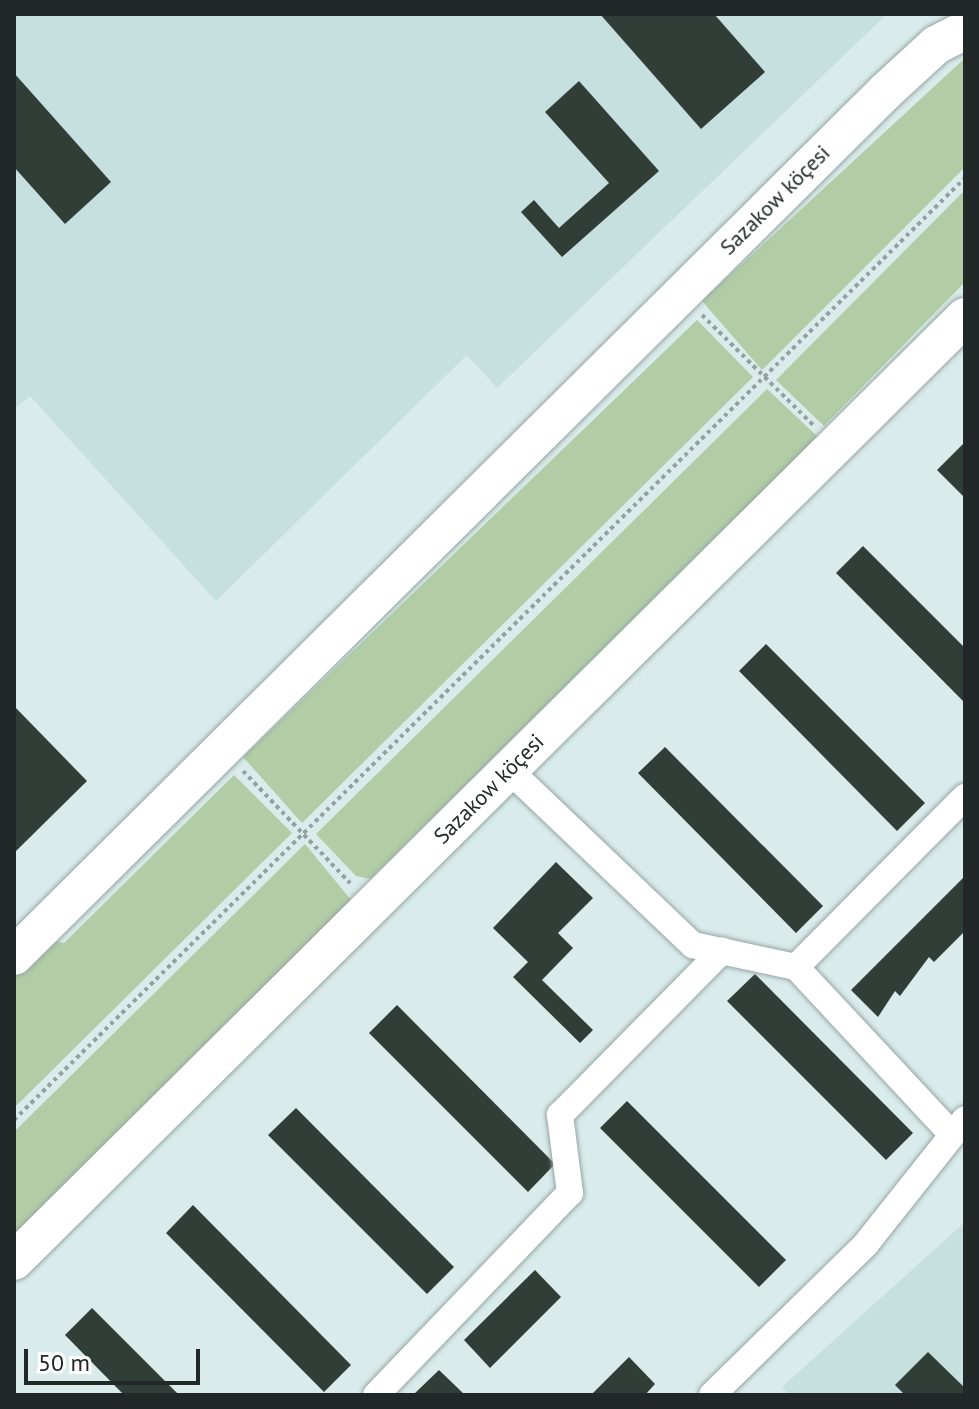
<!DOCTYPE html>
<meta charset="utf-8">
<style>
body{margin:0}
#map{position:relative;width:979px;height:1409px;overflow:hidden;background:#d9ebea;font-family:"PT Sans",sans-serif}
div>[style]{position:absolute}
.built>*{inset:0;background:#c6e0df}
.green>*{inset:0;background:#b2cda5}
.building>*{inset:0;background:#313d37}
.path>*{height:4px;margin-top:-2px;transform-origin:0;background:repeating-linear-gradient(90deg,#93a1a0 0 4px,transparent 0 8px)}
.roads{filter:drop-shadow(0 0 2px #94a5a4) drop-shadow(0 0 2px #94a5a4)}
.street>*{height:26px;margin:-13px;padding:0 13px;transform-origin:13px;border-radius:13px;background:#fff}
.secondary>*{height:38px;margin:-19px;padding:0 19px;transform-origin:19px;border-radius:19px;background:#fff}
span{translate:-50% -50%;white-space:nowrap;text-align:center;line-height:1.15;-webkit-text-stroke:8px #fff;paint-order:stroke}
.street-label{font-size:22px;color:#212827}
.frame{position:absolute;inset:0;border:16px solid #212827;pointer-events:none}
.scale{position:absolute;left:24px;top:1349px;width:176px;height:36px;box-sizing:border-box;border:4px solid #212827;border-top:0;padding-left:10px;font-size:24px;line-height:28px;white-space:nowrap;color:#212827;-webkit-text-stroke:6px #fff;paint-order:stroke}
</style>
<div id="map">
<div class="built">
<div style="clip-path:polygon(14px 14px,883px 14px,885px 16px,497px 388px,467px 355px,216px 601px,30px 396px,14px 409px)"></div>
<div style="clip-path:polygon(965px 1222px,965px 1395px,789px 1395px,782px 1387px)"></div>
</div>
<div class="green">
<div style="clip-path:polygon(965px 58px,965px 167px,762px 370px,702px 301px)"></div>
<div style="clip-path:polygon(965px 190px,965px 282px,824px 426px,776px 380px)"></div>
<div style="clip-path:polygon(697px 320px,753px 377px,302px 823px,243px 757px)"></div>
<div style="clip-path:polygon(767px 389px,818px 437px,370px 879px,356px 876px,316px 834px)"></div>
<div style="clip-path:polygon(234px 775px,292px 833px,14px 1108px,14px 977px,52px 940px,64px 943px)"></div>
<div style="clip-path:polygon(305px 844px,351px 900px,14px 1236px,14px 1132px)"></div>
</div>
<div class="building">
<div style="clip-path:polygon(600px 14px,714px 14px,765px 72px,701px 129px)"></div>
<div style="clip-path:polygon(14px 73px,111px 182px,65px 224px,14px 167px)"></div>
<div style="clip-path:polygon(579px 81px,659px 171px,562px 257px,521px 212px,534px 200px,559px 228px,609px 183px,545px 112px)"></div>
<div style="clip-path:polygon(965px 442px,965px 498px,937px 470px)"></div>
<div style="clip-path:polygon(863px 546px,965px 648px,965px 703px,836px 573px)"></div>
<div style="clip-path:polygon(766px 644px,925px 803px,897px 831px,739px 671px)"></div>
<div style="clip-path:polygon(14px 706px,87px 781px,14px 853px)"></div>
<div style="clip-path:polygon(665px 747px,823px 906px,796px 933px,638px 773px)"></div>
<div style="clip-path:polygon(556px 862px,593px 898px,558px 933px,573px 948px,542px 980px,593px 1030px,580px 1043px,513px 977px,528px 962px,493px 928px)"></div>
<div style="clip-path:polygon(965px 876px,965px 931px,934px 962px,929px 957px,900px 996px,895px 991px,878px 1017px,851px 990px)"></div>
<div style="clip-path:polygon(755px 974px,913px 1133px,886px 1160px,727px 1001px)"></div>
<div style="clip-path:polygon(397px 1005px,555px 1164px,528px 1192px,369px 1033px)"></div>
<div style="clip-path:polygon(627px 1101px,786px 1260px,759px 1287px,600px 1128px)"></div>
<div style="clip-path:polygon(296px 1108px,454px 1267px,427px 1294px,268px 1135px)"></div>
<div style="clip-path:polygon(193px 1205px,351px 1365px,324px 1392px,166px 1233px)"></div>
<div style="clip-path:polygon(535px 1270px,561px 1297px,490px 1368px,464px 1340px)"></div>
<div style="clip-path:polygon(92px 1308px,179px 1395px,124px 1395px,65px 1335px)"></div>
<div style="clip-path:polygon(928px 1352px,965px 1388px,965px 1395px,905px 1395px,895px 1385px)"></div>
<div style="clip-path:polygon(629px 1357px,655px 1384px,645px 1395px,591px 1395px)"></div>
<div style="clip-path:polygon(439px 1370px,465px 1395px,413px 1395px)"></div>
</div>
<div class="path">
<div style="left:702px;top:315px;width:159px;rotate:44.7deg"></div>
<div style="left:243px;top:771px;width:155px;rotate:46.3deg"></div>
<div style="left:14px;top:1120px;width:1339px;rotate:-44.73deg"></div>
</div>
<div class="roads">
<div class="street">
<div style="left:509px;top:770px;width:254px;rotate:43.6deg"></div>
<div style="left:693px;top:945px;width:105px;rotate:12.1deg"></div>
<div style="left:796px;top:967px;width:227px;rotate:47deg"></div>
<div style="left:796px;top:967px;width:240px;rotate:-45.2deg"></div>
<div style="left:376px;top:1395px;width:280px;rotate:-46.2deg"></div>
<div style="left:570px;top:1193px;width:79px;rotate:-97.3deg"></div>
<div style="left:560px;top:1115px;width:231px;rotate:-45.4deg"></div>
<div style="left:712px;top:1395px;width:216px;rotate:-44.4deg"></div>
<div style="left:866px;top:1244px;width:159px;rotate:-51.6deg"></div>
</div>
<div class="secondary">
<div style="left:14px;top:956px;width:1228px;rotate:-44.77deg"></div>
<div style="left:886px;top:91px;width:68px;rotate:-42.6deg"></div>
<div style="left:936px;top:45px;width:33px;rotate:-27deg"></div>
<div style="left:14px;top:1261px;width:1340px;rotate:-44.79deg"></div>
</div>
</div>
<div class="street-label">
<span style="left:775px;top:200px;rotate:-45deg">Sazakow köçesi</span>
<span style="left:489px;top:789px;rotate:-45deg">Sazakow köçesi</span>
</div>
<div class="frame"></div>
<div class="scale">50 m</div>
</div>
